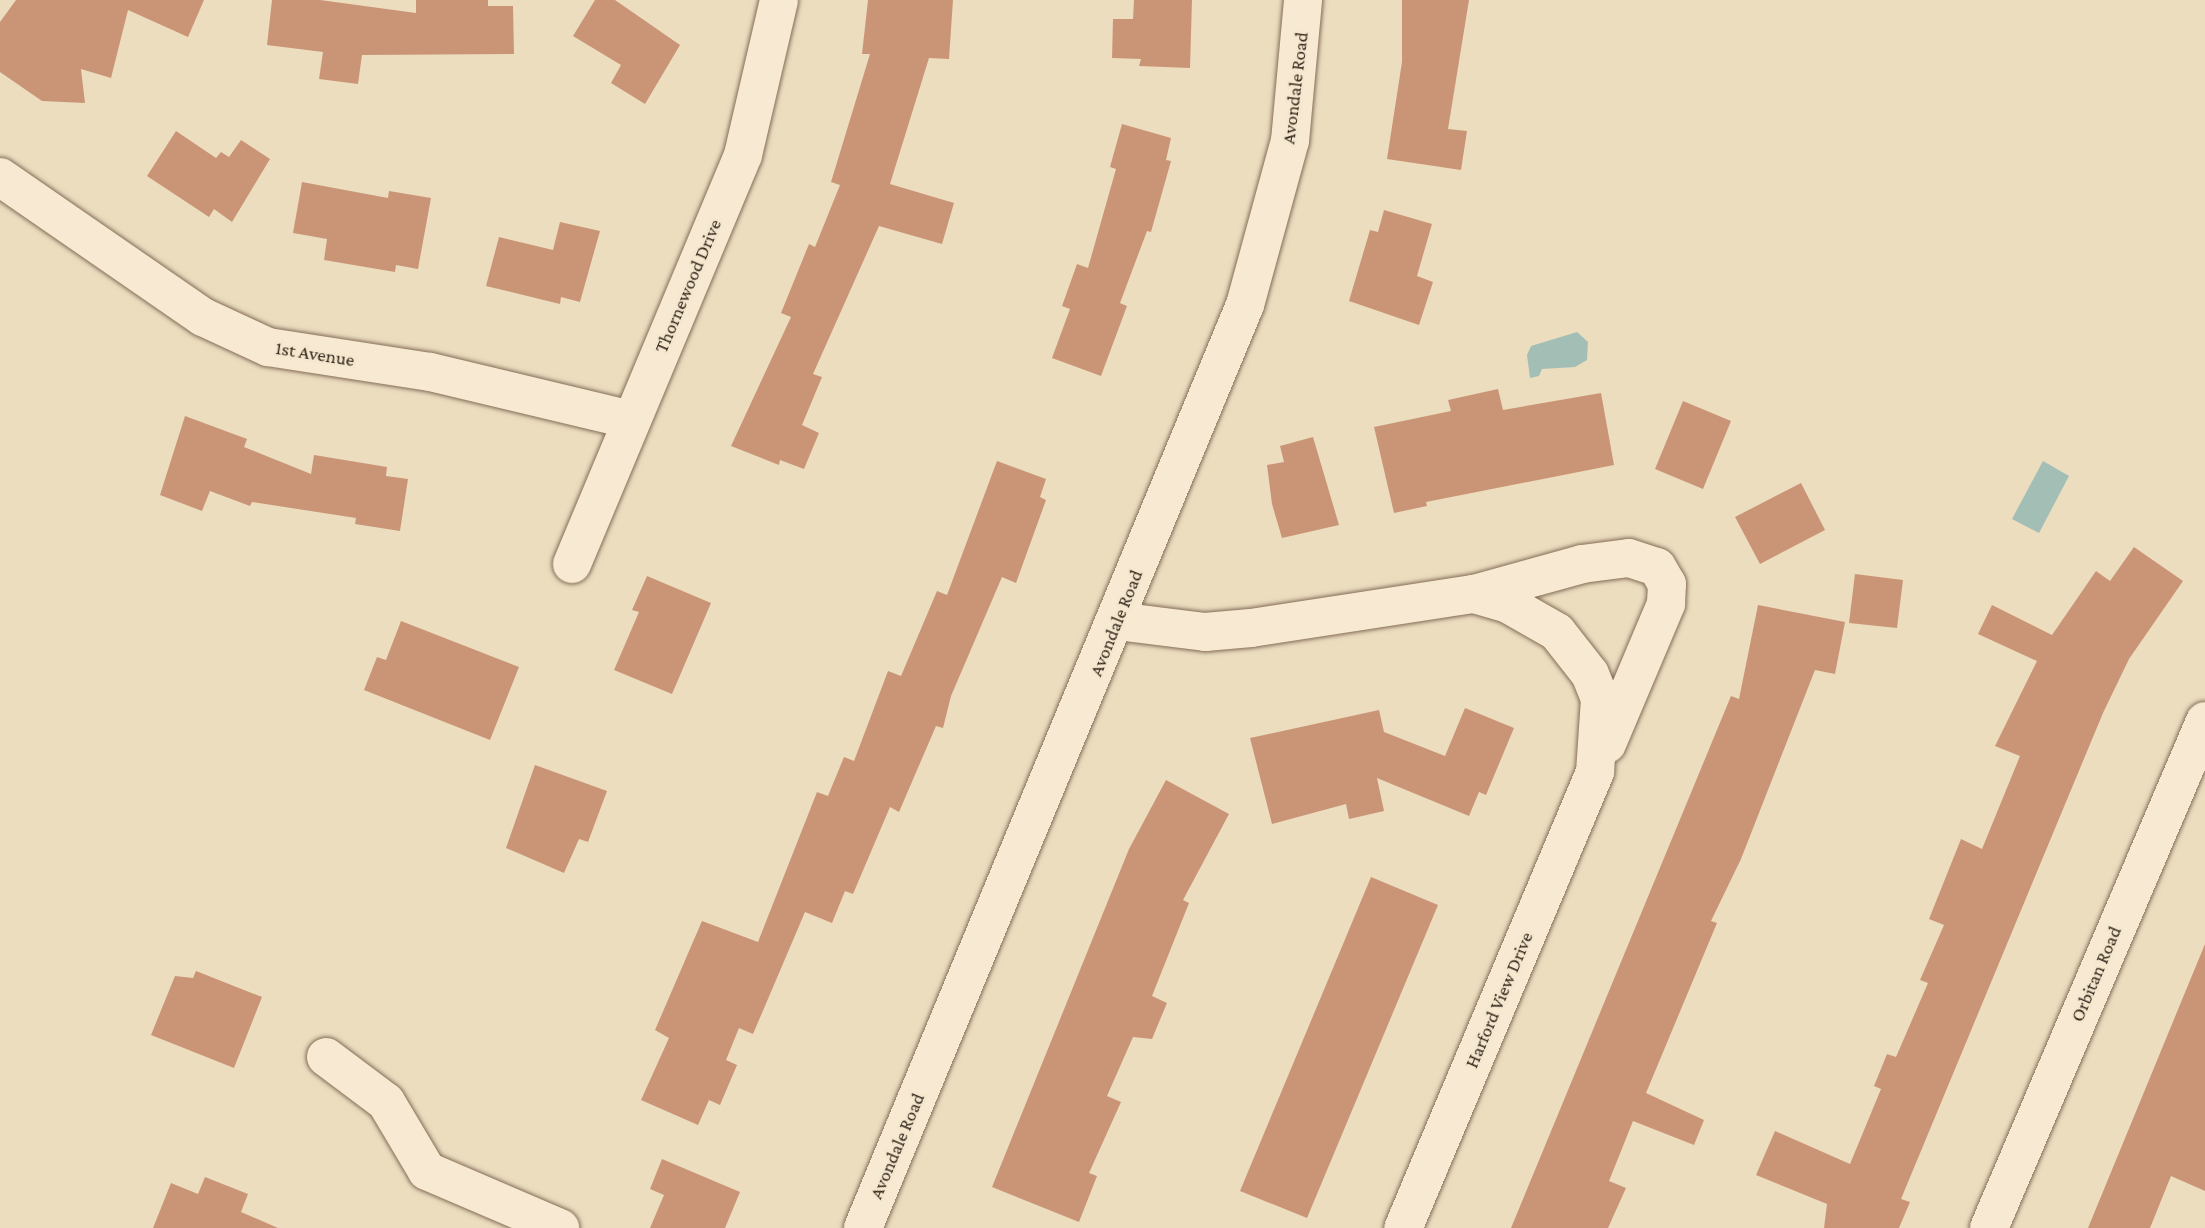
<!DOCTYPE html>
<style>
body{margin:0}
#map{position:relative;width:2205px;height:1228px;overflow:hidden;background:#ecddbf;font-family:"Crimson Pro",serif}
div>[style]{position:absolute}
.water>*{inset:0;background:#a2beb5}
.building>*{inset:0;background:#ca9576}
.roads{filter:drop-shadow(0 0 2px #846d58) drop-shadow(0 0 2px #846d58)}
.minor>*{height:38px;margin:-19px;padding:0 19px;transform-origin:19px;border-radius:19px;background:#f8ead2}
span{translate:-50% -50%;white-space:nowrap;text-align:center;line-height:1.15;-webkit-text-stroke:5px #f4e7ce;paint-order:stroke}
.street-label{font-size:19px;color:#34271c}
</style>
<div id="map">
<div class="water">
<div style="clip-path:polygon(1577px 332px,1588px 342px,1587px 360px,1575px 367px,1542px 369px,1539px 376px,1530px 378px,1527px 355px,1531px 346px)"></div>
<div style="clip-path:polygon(2043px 461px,2069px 476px,2039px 533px,2012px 519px)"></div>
</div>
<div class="building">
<div style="clip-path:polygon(16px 0,204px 0,188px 37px,128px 10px,111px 78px,81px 69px,85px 103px,42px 101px,0 72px,0 22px)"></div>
<div style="clip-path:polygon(272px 0,320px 0,416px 13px,416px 0,488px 0,488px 6px,513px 6px,514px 54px,362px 55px,358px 84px,319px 79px,323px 52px,267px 45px)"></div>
<div style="clip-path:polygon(595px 0,615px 0,680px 45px,645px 104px,611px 83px,621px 65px,573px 36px)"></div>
<div style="clip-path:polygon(868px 0,953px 0,949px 59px,929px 58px,890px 184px,954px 203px,942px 244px,879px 226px,813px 374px,822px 377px,802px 425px,819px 433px,804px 469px,780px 460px,779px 465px,731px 446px,791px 317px,781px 313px,809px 244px,815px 247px,840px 185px,831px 182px,870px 54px,862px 54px)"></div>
<div style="clip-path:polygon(1134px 0,1192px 0,1190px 68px,1139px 66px,1141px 59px,1112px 58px,1113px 19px,1133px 19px)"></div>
<div style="clip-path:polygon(1402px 0,1469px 0,1448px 129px,1467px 131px,1461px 170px,1387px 159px,1402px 62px)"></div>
<div style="clip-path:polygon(1122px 124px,1171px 138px,1166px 160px,1171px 161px,1151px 232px,1147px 231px,1120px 303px,1127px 306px,1101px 376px,1052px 358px,1070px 309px,1062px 306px,1077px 264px,1088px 268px,1116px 169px,1110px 167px)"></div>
<div style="clip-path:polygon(176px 131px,216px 158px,221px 152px,229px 157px,241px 140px,270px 159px,232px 222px,214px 209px,209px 217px,147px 176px)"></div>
<div style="clip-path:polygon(302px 182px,388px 198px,389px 191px,431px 198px,418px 269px,396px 265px,395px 272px,324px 260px,327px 239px,293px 233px)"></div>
<div style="clip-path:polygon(1384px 210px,1432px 224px,1417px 276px,1433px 282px,1419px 325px,1349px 301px,1370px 230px,1378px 232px)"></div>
<div style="clip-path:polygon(560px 222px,600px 231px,580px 302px,561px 297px,560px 304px,486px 286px,499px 237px,553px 250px)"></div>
<div style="clip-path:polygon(1498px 389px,1503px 410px,1601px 393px,1614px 465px,1426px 502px,1427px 506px,1394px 513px,1374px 427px,1451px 411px,1448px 400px)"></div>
<div style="clip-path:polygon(1683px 401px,1731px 421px,1703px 489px,1655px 469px)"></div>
<div style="clip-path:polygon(185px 416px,247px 439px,244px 447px,311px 474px,314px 455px,387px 467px,386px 476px,408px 479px,400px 531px,355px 524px,356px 518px,252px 502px,250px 506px,210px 491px,202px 511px,160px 495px)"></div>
<div style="clip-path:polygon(1313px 437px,1339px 525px,1282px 538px,1272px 504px,1267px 465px,1284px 462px,1280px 446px)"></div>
<div style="clip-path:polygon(997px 461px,1046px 479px,1040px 497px,1046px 500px,1016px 583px,1002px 577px,951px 696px,943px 728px,936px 726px,899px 812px,890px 807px,853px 894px,845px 891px,832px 923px,805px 912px,753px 1034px,739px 1028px,726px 1060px,737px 1065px,720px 1105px,709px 1100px,698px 1125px,641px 1100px,669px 1038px,655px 1030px,702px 921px,758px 942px,817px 792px,828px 796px,844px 757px,854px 761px,888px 671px,901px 676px,937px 591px,947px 595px)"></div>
<div style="clip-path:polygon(1801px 483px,1825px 530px,1760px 564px,1735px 517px)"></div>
<div style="clip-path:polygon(2134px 547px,2183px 581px,2129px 659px,2103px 713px,1901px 1199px,1910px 1202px,1899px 1228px,1824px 1228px,1827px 1204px,1756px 1175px,1775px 1131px,1850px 1164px,1881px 1089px,1874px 1086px,1887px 1054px,1896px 1057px,1928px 983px,1920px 980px,1944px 925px,1929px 919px,1961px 839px,1982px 849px,2020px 756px,1995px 746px,2037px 661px,1978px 634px,1992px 605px,2052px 635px,2096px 571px,2110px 581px)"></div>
<div style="clip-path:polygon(1855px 574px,1903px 580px,1897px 628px,1849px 623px)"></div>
<div style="clip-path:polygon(647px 576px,711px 603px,672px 694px,614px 670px,639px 612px,632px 610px)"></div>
<div style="clip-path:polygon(1758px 605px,1845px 622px,1835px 674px,1815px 670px,1741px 859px,1711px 921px,1717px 923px,1646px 1093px,1704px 1120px,1694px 1145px,1633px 1121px,1609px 1181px,1626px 1188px,1608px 1228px,1511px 1228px,1731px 696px,1739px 699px)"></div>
<div style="clip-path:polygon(401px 621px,519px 667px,490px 740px,364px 690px,377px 657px,386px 660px)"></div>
<div style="clip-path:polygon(1465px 708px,1514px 728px,1486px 795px,1479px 792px,1469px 816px,1377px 778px,1384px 811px,1349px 819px,1346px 804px,1272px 824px,1250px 738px,1379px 710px,1384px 732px,1445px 756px)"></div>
<div style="clip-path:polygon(535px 765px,607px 791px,588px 842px,579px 839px,564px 873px,506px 848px)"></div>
<div style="clip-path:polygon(1166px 780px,1229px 814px,1183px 900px,1189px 903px,1152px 996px,1167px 1003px,1152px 1039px,1133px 1037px,1107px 1096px,1121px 1102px,1089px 1173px,1097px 1176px,1079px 1222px,992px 1187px,1129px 849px)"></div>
<div style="clip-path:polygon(1371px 877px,1438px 905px,1307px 1218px,1240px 1191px)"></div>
<div style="clip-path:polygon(2205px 944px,2205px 1191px,2171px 1176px,2150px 1228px,2088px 1228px)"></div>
<div style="clip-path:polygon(196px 971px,262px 997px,234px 1068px,151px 1035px,175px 976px,193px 978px)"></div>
<div style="clip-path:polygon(662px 1159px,740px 1192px,725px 1228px,650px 1228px,664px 1195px,650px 1189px)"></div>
<div style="clip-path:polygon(205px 1177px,248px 1194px,241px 1212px,278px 1228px,153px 1228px,171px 1183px,198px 1194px)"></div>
</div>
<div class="roads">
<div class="minor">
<div style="left:0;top:177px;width:247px;rotate:34.6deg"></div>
<div style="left:203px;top:317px;width:72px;rotate:24.8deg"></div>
<div style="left:268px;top:347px;width:164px;rotate:8.8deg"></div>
<div style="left:430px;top:372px;width:207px;rotate:13.4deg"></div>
<div style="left:572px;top:564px;width:443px;rotate:-67.3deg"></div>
<div style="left:743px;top:155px;width:159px;rotate:-76.9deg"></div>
<div style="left:1474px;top:594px;width:112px;rotate:-15.5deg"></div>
<div style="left:1582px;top:564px;width:47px;rotate:-7.3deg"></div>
<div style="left:1629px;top:558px;width:29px;rotate:18deg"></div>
<div style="left:1657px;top:567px;width:20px;rotate:60deg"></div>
<div style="left:1667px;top:584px;width:20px;rotate:93deg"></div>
<div style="left:1666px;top:604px;width:152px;rotate:112.9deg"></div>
<div style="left:1117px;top:621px;width:89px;rotate:7.1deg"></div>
<div style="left:1205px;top:632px;width:46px;rotate:-5deg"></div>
<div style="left:1251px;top:628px;width:226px;rotate:-8.7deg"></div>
<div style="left:1474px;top:594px;width:35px;rotate:16deg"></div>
<div style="left:1508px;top:604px;width:56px;rotate:29.7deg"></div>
<div style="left:1557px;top:632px;width:53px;rotate:51.8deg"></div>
<div style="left:1590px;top:674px;width:27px;rotate:68deg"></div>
<div style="left:1600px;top:699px;width:73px;rotate:93.9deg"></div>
<div style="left:1595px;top:772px;width:495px;rotate:112.8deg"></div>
<div style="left:326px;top:1057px;width:75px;rotate:36.9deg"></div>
<div style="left:386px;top:1102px;width:80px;rotate:59.3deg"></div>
<div style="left:427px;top:1171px;width:145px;rotate:23.2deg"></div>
<div style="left:863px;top:1228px;width:999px;rotate:-67.52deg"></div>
<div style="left:1245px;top:305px;width:170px;rotate:-74.7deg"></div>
<div style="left:1290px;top:141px;width:142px;rotate:-84.7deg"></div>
<div style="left:1989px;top:1228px;width:551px;rotate:-66.92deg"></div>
</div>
</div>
<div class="street-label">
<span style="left:1295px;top:88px;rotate:-83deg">Avondale Road</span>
<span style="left:688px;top:286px;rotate:-67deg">Thornewood Drive</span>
<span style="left:315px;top:354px;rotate:9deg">1st Avenue</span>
<span style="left:1116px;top:623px;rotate:-68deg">Avondale Road</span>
<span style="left:2096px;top:974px;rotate:-67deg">Orbitan Road</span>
<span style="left:1499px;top:1000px;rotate:-67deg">Harford View Drive</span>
<span style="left:897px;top:1146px;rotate:-67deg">Avondale Road</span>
</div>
</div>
